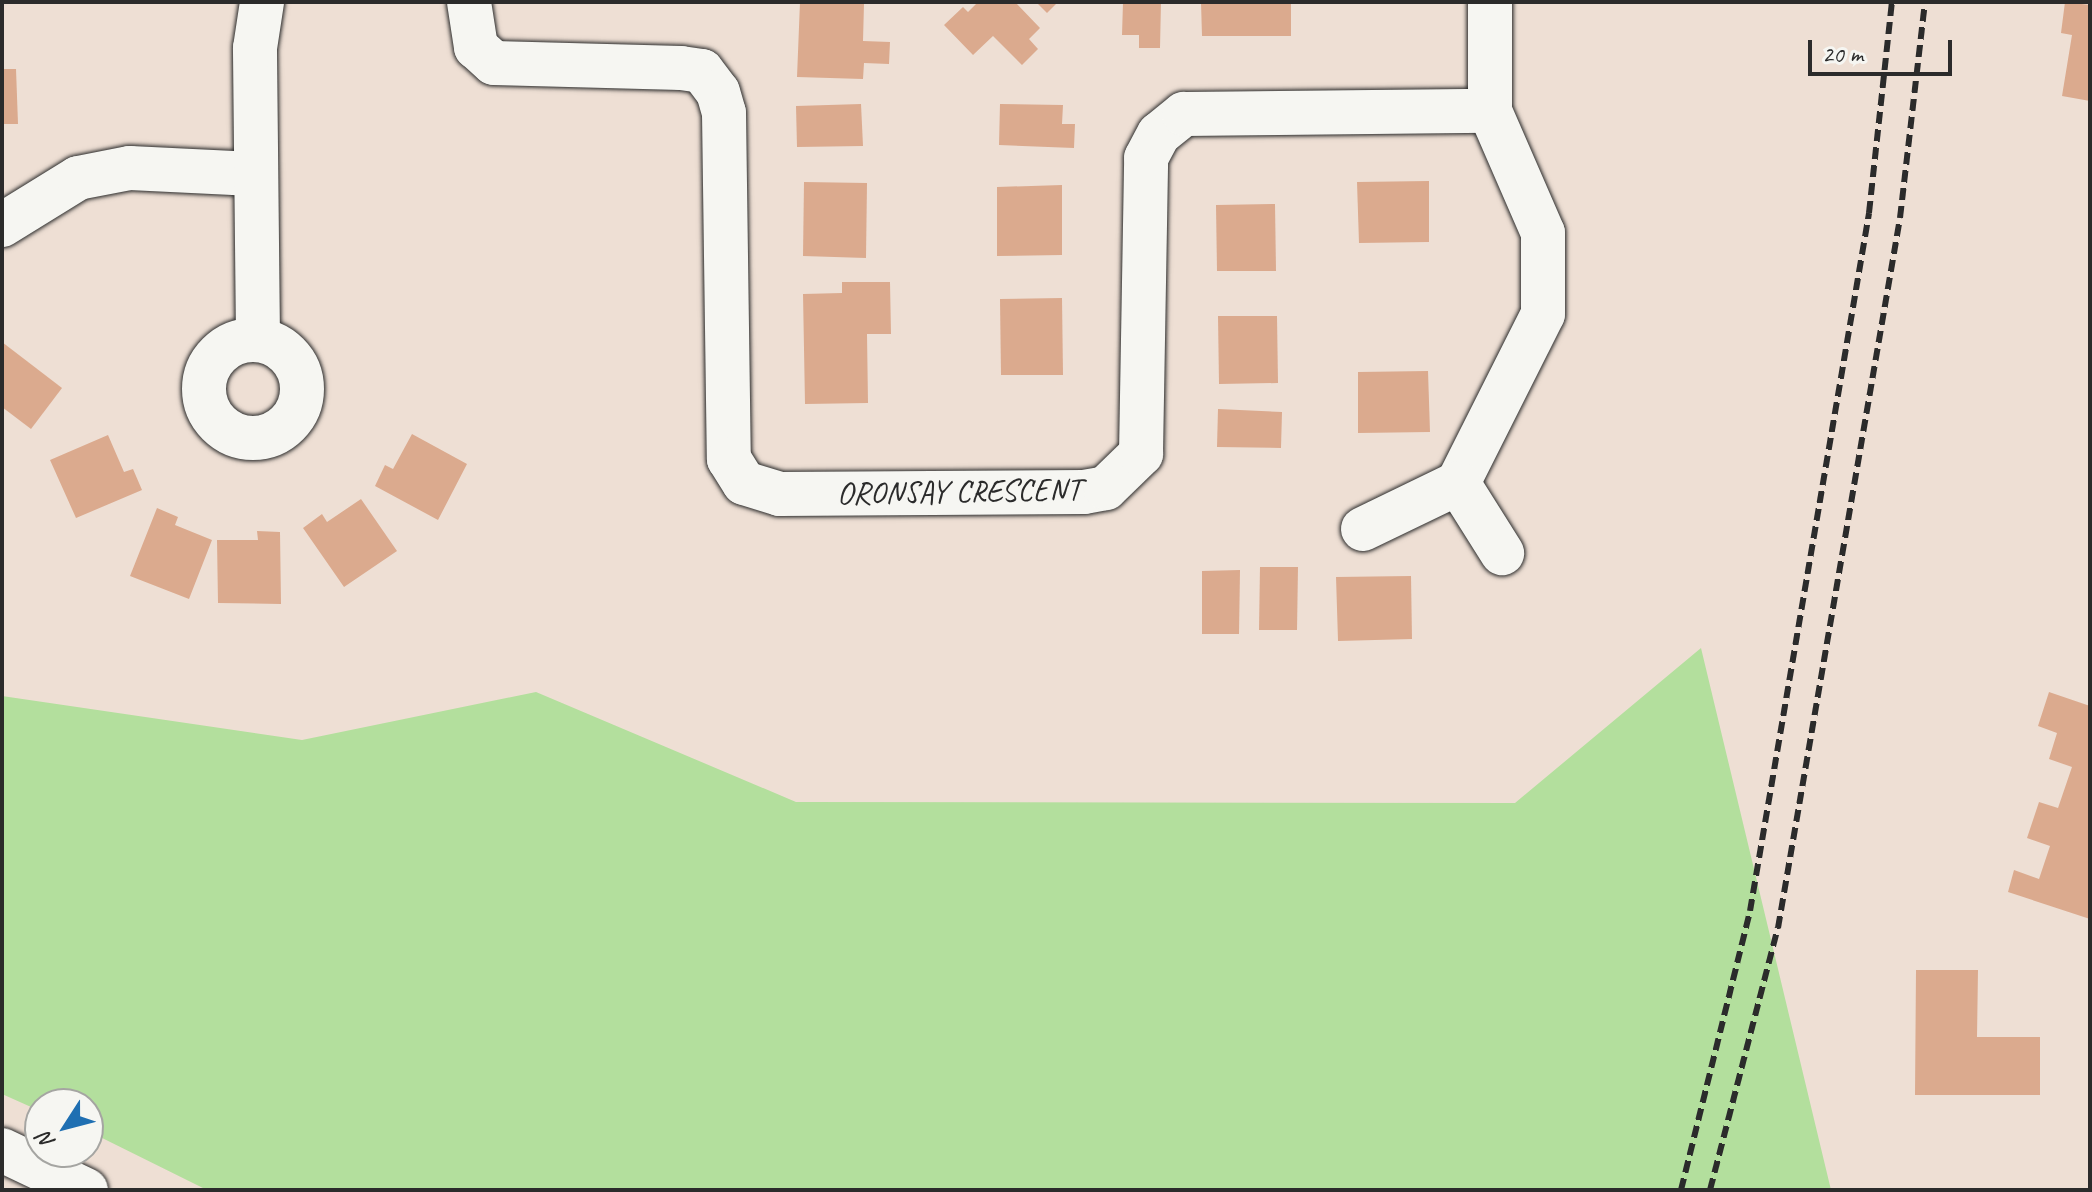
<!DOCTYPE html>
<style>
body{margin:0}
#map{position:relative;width:2092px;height:1192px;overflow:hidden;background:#eedfd4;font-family:Caveat,sans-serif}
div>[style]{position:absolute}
.green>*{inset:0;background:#b3df9d}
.building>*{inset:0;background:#dbaa8e}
.roads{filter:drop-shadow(0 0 2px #2b2b2b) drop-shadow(0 0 2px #2b2b2b)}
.minor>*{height:44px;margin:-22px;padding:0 22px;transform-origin:22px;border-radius:22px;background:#f6f6f2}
.minor>.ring{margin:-22px;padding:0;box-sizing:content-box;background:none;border:44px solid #f6f6f2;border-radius:50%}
.major>*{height:44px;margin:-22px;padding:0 22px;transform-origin:22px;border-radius:22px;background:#f6f6f2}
.rail>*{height:6px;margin-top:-3px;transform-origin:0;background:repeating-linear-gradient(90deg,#2b2b2b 0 12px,transparent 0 18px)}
span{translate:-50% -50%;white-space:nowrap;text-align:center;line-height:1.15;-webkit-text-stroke:6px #f6f6f2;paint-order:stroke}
.street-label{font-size:32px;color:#2b2b2b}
.frame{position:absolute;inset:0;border:4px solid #2b2b2b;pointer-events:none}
.north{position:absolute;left:24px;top:1088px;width:80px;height:80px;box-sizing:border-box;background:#f6f6f2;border:2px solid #a5a5a2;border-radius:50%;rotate:234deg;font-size:22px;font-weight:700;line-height:32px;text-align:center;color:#2b2b2b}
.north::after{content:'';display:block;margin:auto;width:28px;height:36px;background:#1f6fb2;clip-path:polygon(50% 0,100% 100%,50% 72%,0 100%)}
.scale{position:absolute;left:1808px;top:40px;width:144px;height:36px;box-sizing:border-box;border:4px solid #2b2b2b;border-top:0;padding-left:10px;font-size:24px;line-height:28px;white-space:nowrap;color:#2b2b2b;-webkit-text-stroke:6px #f6f6f2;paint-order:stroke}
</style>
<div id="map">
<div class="green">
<div style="clip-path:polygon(1701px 648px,1831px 1190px,207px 1190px,88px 1131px,88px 1104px,40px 1104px,40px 1111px,2px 1094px,2px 696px,302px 740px,536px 692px,796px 802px,1515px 803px)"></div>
</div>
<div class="building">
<div style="clip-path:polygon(800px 2px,864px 4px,863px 41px,890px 42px,889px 64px,864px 63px,863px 79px,797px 77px)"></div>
<div style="clip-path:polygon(978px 2px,1015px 2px,1040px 28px,1029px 39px,1038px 49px,1022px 65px,993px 36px,973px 55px,944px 25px,963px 7px,968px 12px)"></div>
<div style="clip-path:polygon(1036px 2px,1058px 2px,1047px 13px)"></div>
<div style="clip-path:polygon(1123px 2px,1161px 2px,1160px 48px,1139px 48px,1139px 35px,1122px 35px)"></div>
<div style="clip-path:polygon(1201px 2px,1291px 2px,1291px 36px,1202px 36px)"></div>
<div style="clip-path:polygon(2065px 2px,2090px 5px,2090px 101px,2062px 96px,2072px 35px,2061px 33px)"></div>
<div style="clip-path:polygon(2px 69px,16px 69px,18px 124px,2px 124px)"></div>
<div style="clip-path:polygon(861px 104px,863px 146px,797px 147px,796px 106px)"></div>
<div style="clip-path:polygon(1000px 104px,1063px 105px,1062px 124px,1075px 124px,1074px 148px,999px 145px)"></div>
<div style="clip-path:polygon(1429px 181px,1429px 242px,1359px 243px,1357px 182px)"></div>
<div style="clip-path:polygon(804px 182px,867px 183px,866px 258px,803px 256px)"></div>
<div style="clip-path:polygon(1062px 185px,1062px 255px,997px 256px,997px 187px)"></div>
<div style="clip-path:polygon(1275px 204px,1276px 271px,1217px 271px,1216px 205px)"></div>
<div style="clip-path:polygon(842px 282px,890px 282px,891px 334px,867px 334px,868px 403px,805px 404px,803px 294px,842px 293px)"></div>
<div style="clip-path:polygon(1062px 298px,1063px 375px,1001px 375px,1000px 299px)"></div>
<div style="clip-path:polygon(1218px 316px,1277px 316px,1278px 383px,1219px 384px)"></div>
<div style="clip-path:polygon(2px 342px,62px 388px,31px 429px,2px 407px)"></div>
<div style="clip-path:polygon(1428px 371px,1430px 432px,1358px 433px,1358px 372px)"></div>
<div style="clip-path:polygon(1218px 409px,1282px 412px,1281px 448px,1217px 447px)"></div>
<div style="clip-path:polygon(412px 434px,467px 464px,438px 520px,375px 486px,385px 465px,393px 469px)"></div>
<div style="clip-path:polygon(108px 435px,124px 472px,133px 469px,142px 490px,76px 518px,50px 460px)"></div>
<div style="clip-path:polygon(361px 499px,397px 551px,344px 587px,303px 528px,322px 514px,327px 522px)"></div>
<div style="clip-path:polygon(157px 508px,178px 517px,175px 525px,212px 540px,189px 599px,130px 576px)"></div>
<div style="clip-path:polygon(257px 531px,280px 532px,281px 604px,218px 603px,217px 540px,258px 540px)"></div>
<div style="clip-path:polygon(1260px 567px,1298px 567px,1297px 630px,1259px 630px)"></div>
<div style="clip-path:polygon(1240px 570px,1239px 634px,1202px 634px,1202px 571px)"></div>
<div style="clip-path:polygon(1411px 576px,1412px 639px,1338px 641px,1336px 577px)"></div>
<div style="clip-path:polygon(2049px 692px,2090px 706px,2090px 919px,2008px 892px,2014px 870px,2039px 879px,2050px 846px,2027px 838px,2039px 802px,2058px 808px,2072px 767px,2049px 759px,2057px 733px,2038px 726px)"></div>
<div style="clip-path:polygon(1916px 970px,1978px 970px,1977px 1037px,2040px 1037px,2040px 1095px,1915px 1095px)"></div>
</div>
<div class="roads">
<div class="minor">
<div style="left:469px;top:2px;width:46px;rotate:81.2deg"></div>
<div style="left:476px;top:47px;width:24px;rotate:42deg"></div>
<div style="left:494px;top:63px;width:187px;rotate:1.5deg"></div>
<div style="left:681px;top:68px;width:21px;rotate:8deg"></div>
<div style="left:702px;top:71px;width:26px;rotate:53deg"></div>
<div style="left:718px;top:92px;width:22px;rotate:74deg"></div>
<div style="left:724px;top:113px;width:346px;rotate:89.2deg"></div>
<div style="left:729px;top:459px;width:28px;rotate:58deg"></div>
<div style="left:744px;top:483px;width:38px;rotate:17deg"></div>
<div style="left:780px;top:494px;width:304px;rotate:-0.4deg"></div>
<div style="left:1084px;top:492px;width:22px;rotate:-10deg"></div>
<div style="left:1106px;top:488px;width:49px;rotate:-44.2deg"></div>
<div style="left:1141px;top:454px;width:296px;rotate:-89deg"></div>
<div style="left:1146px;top:158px;width:27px;rotate:-62deg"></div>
<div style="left:1159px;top:134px;width:32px;rotate:-39deg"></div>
<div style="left:1184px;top:114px;width:306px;rotate:-0.6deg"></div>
<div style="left:1490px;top:111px;width:109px;rotate:-90deg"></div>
<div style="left:2px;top:225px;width:89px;rotate:-31.7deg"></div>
<div style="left:78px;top:178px;width:53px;rotate:-10.9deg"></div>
<div style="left:130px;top:168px;width:124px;rotate:2.8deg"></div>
<div style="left:258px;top:339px;width:291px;rotate:-90.6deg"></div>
<div style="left:255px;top:48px;width:47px;rotate:-81.3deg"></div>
<div class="ring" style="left:204px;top:340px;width:54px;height:54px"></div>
<div style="left:1458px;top:483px;width:189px;rotate:-63.3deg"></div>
<div style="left:1543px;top:314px;width:81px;rotate:-90deg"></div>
<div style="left:1543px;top:233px;width:133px;rotate:-113.5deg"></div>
<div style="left:1363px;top:529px;width:106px;rotate:-25.8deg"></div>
<div style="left:1458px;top:483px;width:83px;rotate:57.8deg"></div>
</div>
<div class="major">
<div style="left:2px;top:1150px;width:93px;rotate:25.5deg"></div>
</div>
</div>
<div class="rail">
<div style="left:1681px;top:1190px;width:287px;rotate:-76.1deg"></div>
<div style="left:1750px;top:911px;width:708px;rotate:-80.32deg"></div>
<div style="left:1869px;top:213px;width:212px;rotate:-83.8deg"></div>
<div style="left:1710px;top:1190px;width:271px;rotate:-75.5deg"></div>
<div style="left:1778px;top:928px;width:720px;rotate:-80.25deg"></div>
<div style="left:1900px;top:218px;width:217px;rotate:-83.4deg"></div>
</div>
<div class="street-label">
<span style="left:959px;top:492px;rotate:-1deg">ORONSAY CRESCENT</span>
</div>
<div class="frame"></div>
<div class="north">N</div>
<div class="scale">20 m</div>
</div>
